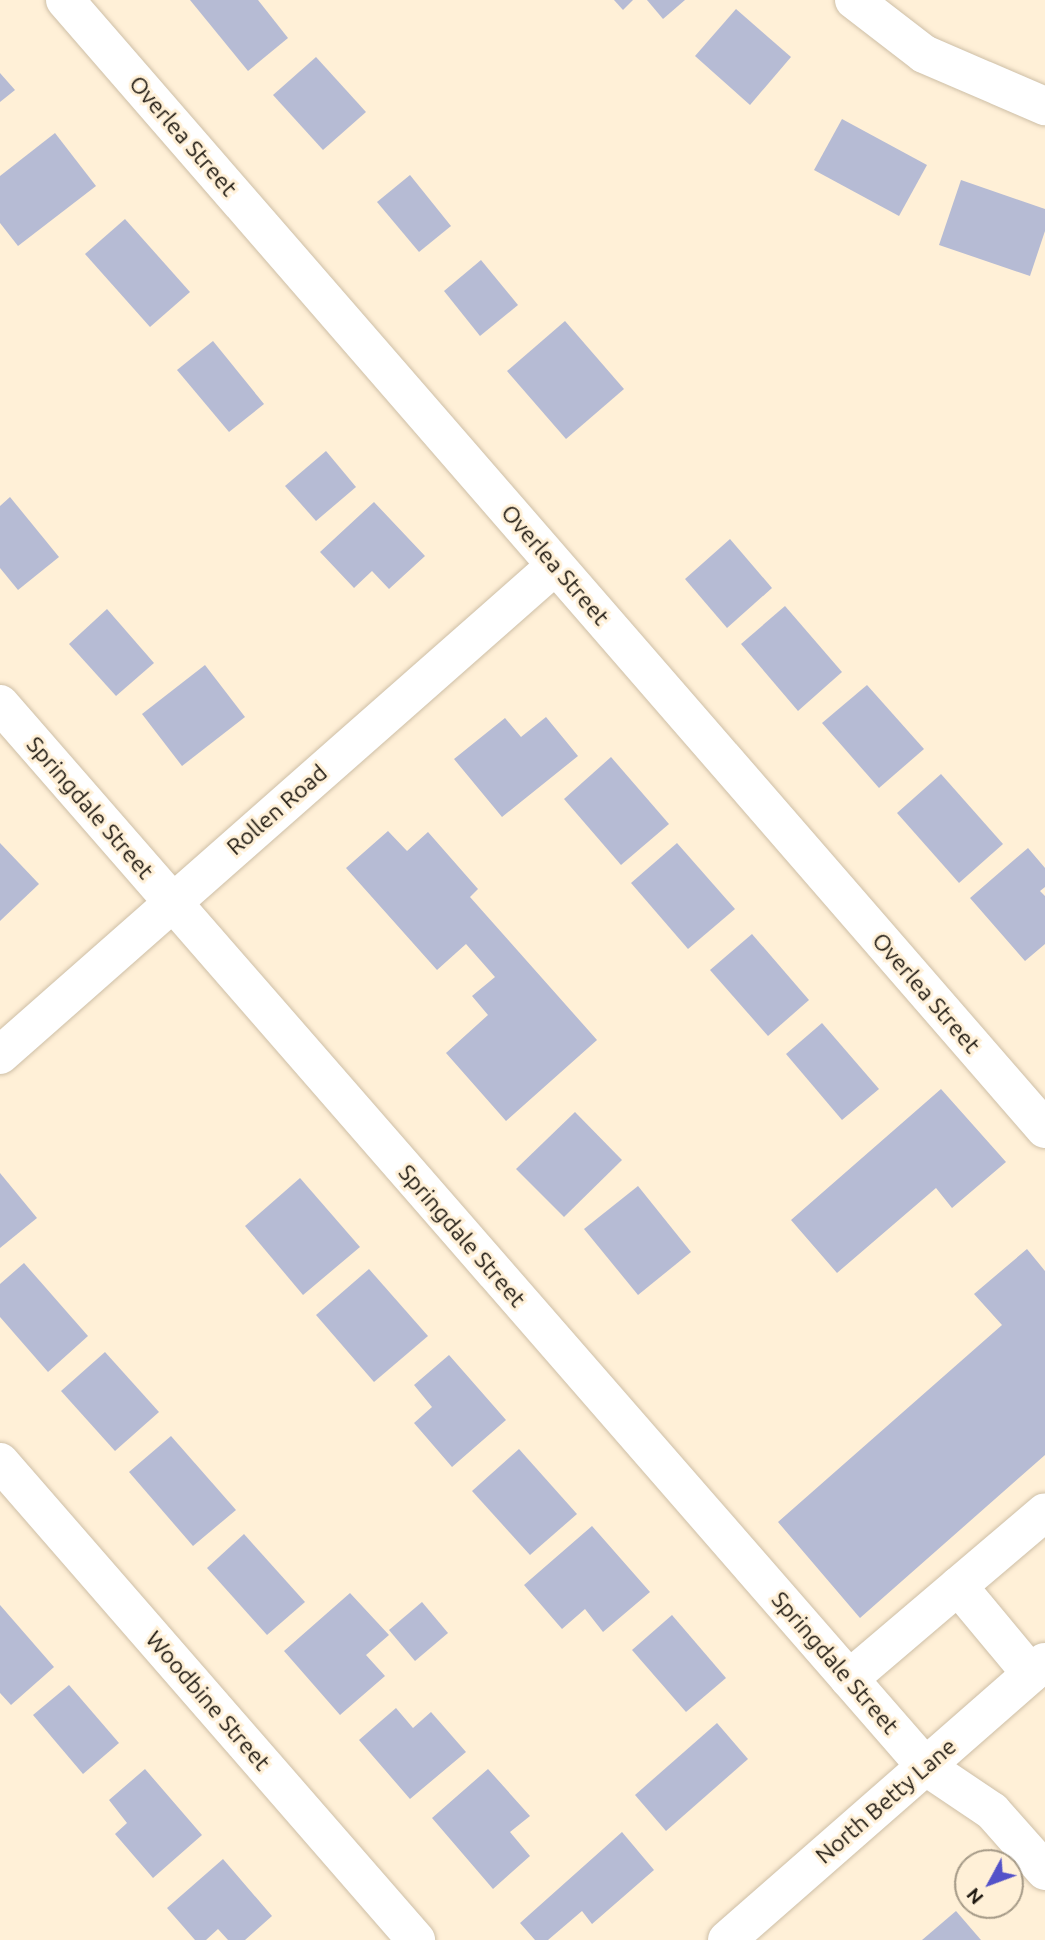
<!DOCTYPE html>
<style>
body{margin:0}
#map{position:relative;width:1045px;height:1940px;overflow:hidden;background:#fff0d7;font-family:Ubuntu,sans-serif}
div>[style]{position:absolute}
.building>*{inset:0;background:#b6bbd4}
.roads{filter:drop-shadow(0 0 2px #cebfa7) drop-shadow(0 0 2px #cebfa7)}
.minor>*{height:38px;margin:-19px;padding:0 19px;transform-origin:19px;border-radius:19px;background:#fff}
span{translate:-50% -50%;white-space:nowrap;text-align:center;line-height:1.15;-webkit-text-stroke:6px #fff0d7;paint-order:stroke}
.street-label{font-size:23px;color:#1e1810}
.north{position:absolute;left:954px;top:1849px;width:70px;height:70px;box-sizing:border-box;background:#fff0d7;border:2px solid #a59a87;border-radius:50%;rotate:229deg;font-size:19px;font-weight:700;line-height:28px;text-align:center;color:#1e1810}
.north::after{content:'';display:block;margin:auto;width:24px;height:32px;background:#5352c9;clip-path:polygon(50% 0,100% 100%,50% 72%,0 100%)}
</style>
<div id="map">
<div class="building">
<div style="clip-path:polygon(190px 0,258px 0,288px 38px,248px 71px)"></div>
<div style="clip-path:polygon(614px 0,633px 0,623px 10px)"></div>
<div style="clip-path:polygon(647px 0,685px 0,663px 19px)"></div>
<div style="clip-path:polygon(736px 9px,791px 57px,750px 105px,695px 56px)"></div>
<div style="clip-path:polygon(316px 57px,366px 112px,323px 150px,273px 95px)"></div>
<div style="clip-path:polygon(0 73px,15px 90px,0 102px)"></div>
<div style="clip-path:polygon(842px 119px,927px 165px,899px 216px,814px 170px)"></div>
<div style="clip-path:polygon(55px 133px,96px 186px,18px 246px,0 223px,0 176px)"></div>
<div style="clip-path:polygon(410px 175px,451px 226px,419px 252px,377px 202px)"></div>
<div style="clip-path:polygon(961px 180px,1045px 209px,1045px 231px,1030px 276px,939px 245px)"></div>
<div style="clip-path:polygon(125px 219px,190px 292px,150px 327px,85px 254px)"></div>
<div style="clip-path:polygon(481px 260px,518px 305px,480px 336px,444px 291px)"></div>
<div style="clip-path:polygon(565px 321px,624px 389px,566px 439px,507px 371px)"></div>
<div style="clip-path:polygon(213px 341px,264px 404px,229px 432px,177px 370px)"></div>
<div style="clip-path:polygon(326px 451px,356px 487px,316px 521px,285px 486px)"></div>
<div style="clip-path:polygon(10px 497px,59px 557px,18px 590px,0 568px,0 506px)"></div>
<div style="clip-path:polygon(374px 502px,425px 556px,389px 589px,372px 571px,354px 588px,320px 552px)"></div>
<div style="clip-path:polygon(730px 539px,772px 588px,727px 628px,685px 579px)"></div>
<div style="clip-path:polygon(785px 606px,842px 672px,798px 711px,741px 644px)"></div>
<div style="clip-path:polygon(107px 609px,154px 663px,116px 696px,69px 644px)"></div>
<div style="clip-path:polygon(205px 665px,245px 717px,182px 766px,142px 714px)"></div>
<div style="clip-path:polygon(867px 685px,924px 749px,879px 788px,822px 723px)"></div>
<div style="clip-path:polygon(546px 717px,578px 756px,502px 817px,454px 759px,505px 718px,521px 737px)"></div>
<div style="clip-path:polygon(611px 757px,669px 824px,621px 865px,564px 799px)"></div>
<div style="clip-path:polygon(941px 774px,1003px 844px,959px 883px,897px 813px)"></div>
<div style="clip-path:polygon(388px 831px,407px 851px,428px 832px,478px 889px,470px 897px,597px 1040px,506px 1121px,446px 1053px,488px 1015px,472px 996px,495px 977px,466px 944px,437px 970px,346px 868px)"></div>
<div style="clip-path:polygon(0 843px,39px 884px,0 921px)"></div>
<div style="clip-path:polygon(677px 843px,735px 909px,688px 949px,631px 883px)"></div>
<div style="clip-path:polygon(1028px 848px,1045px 868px,1045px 887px,1040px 891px,1045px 896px,1045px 944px,1025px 961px,970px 898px)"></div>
<div style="clip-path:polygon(752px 934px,809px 1000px,768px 1036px,710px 970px)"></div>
<div style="clip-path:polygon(822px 1023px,879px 1089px,842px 1120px,786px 1054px)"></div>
<div style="clip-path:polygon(941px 1089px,1006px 1162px,952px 1208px,936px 1188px,837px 1273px,791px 1220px)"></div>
<div style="clip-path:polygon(575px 1112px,622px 1160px,564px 1217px,516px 1169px)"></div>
<div style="clip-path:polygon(0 1173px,37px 1218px,0 1248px)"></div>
<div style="clip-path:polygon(300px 1178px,360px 1247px,303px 1295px,245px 1226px)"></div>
<div style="clip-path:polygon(638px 1186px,691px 1252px,638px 1295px,584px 1229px)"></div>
<div style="clip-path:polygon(1027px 1249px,1045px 1271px,1045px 1455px,860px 1618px,778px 1522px,1002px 1325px,974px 1294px)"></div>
<div style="clip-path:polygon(24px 1263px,88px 1336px,48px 1372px,0 1317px,0 1284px)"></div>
<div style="clip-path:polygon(369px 1269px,428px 1336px,374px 1382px,316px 1315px)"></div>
<div style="clip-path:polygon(105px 1352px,159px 1412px,115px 1451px,61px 1391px)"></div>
<div style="clip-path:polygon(449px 1355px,506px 1420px,452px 1467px,414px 1423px,432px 1407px,414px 1385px)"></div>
<div style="clip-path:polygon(171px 1436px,236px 1510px,193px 1546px,129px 1472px)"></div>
<div style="clip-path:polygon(519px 1449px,577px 1514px,530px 1555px,472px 1491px)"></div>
<div style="clip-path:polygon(592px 1526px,650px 1592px,603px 1632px,585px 1609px,562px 1629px,524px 1585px)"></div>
<div style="clip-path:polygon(244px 1534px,305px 1602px,267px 1635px,207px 1568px)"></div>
<div style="clip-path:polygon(350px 1593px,389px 1635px,366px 1655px,385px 1676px,340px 1715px,284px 1651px)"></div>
<div style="clip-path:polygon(422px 1602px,448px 1633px,415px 1661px,389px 1630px)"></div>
<div style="clip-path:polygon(0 1605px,54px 1667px,11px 1705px,0 1693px)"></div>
<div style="clip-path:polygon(672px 1615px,726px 1678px,686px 1712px,632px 1650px)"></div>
<div style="clip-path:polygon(69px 1685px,119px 1743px,83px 1774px,33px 1715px)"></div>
<div style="clip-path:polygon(396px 1708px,413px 1728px,431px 1712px,466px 1752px,410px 1799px,359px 1740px)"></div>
<div style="clip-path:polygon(717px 1723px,748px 1759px,666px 1831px,635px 1795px)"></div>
<div style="clip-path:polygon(145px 1769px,202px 1835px,153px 1878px,115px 1834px,127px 1823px,109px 1800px)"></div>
<div style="clip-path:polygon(488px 1769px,530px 1816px,510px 1832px,530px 1856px,493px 1889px,432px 1818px)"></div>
<div style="clip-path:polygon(622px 1832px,654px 1870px,592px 1924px,582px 1911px,548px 1940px,535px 1940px,520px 1923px)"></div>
<div style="clip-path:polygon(223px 1859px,272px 1916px,245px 1940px,228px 1940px,218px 1929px,206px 1940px,195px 1940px,167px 1908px)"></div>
<div style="clip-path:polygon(956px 1911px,981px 1940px,922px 1940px)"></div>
</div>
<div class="roads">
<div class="minor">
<div style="left:65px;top:0;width:1495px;rotate:49.04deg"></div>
<div style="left:854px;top:0;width:88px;rotate:37.6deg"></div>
<div style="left:924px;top:54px;width:132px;rotate:23.3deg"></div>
<div style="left:0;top:704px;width:1408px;rotate:48.94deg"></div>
<div style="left:925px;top:1766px;width:81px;rotate:33.9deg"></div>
<div style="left:992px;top:1811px;width:80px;rotate:48.5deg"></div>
<div style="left:0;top:1055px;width:740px;rotate:-41.38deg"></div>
<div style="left:0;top:1462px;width:634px;rotate:48.97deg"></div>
<div style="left:958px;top:1586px;width:114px;rotate:50.3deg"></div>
<div style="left:849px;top:1679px;width:257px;rotate:-40.4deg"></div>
<div style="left:727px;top:1940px;width:422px;rotate:-41.2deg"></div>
</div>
</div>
<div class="street-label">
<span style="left:183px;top:136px;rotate:49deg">Overlea Street</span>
<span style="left:555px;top:565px;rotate:49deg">Overlea Street</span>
<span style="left:90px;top:808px;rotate:49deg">Springdale Street</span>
<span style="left:277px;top:810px;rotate:-41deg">Rollen Road</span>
<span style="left:926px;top:993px;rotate:49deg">Overlea Street</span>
<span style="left:462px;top:1236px;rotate:49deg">Springdale Street</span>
<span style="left:835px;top:1663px;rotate:49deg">Springdale Street</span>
<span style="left:208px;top:1701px;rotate:49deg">Woodbine Street</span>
<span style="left:886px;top:1801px;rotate:-41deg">North Betty Lane</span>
</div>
<div class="north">N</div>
</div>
